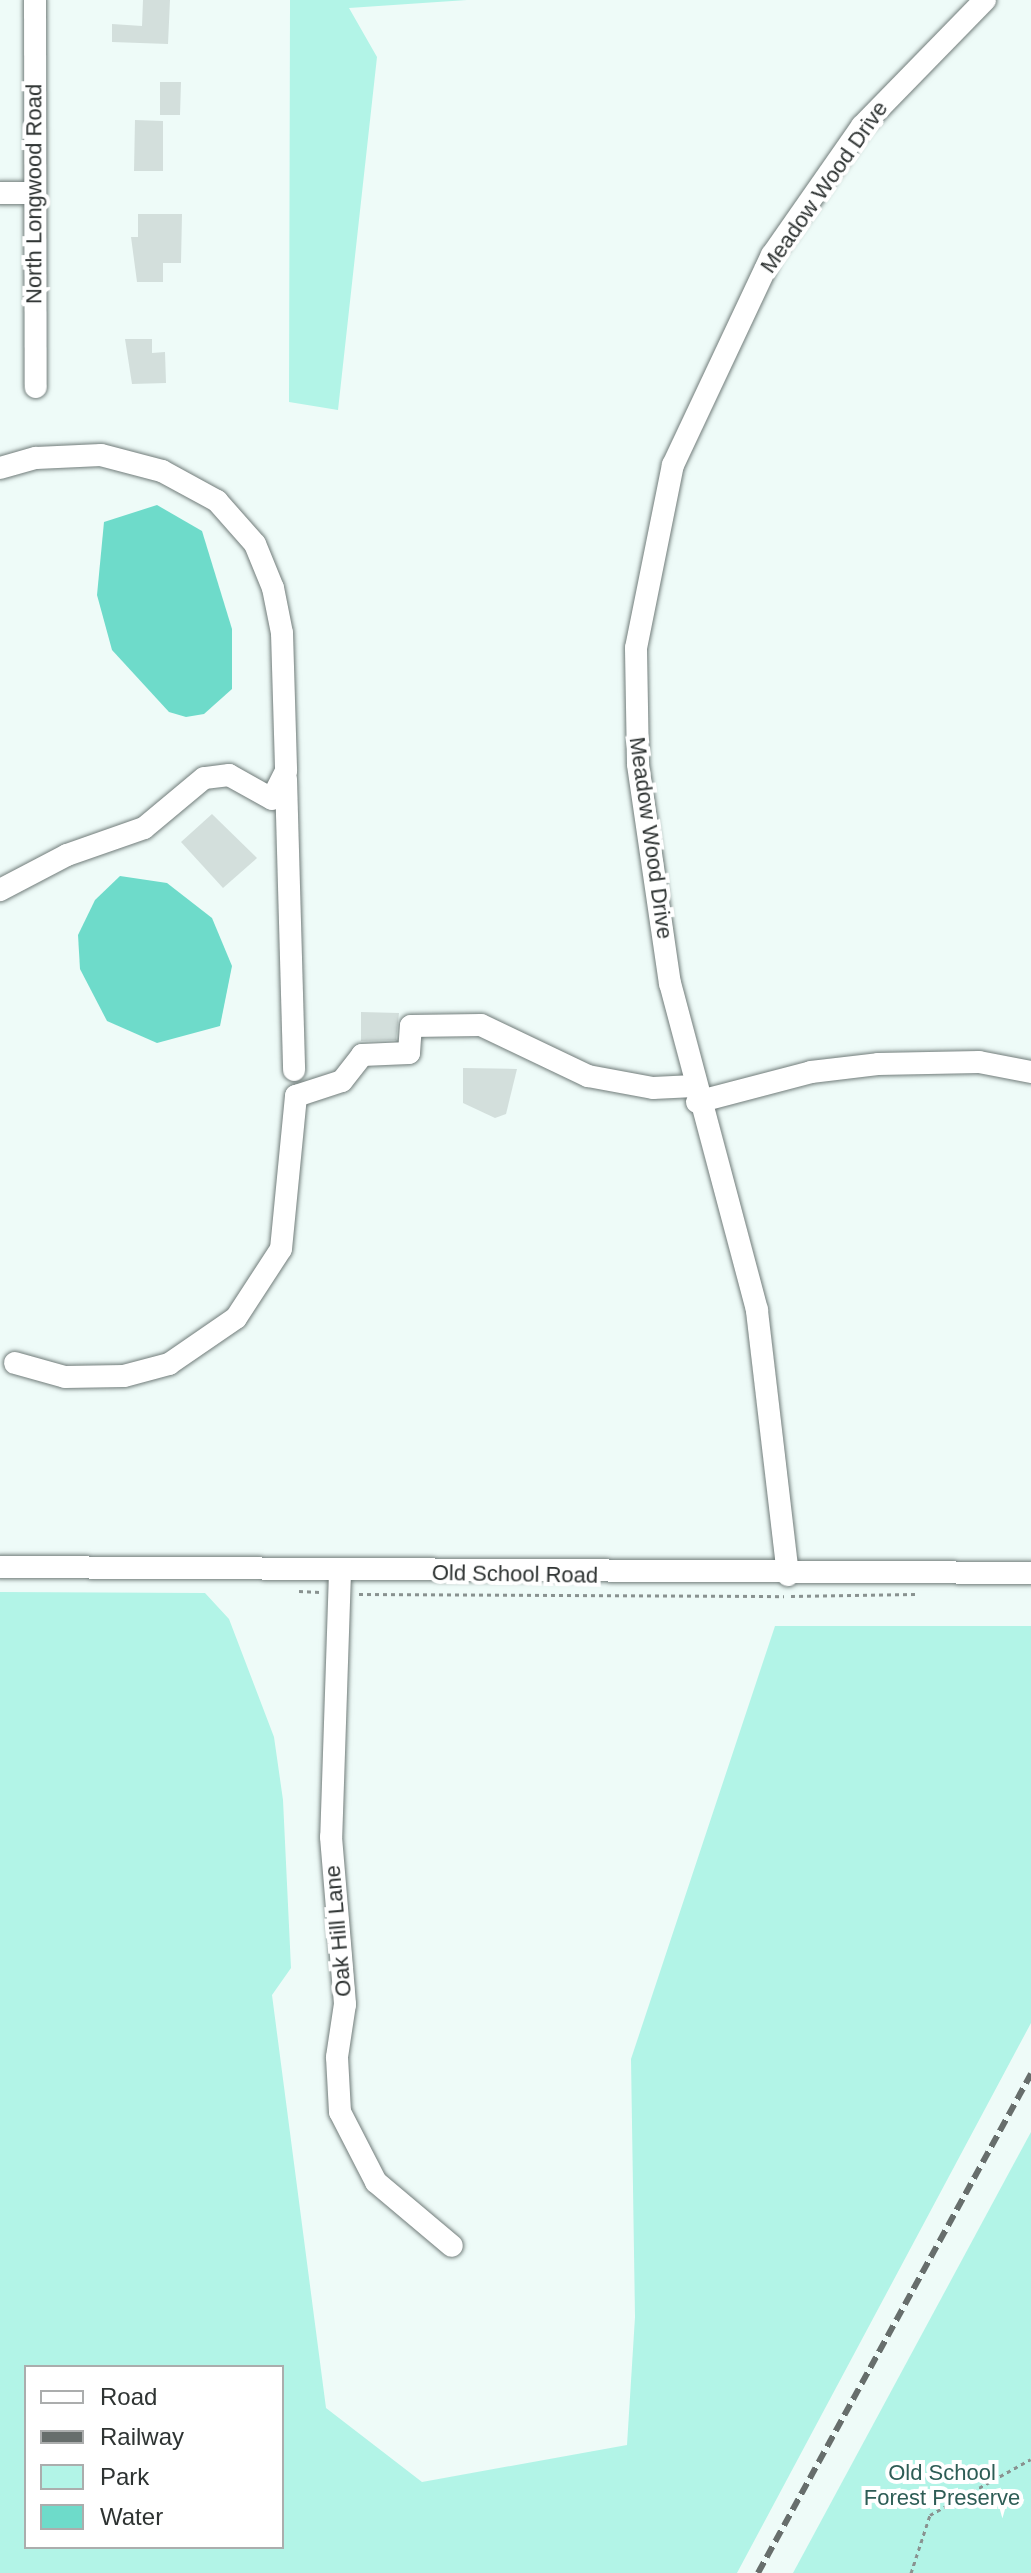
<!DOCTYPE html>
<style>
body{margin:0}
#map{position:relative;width:1031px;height:2573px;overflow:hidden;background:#eefbf8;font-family:Helvetica,sans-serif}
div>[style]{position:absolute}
.green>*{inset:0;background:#b2f4e7}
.water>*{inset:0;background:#6edbca}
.building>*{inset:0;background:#d3dfdc}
.path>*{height:3px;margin-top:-1.5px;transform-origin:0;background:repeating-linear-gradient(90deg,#899290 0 4px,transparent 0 8px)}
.roads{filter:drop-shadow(0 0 2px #717c7a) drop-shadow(0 0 2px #717c7a)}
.minor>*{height:22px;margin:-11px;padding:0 11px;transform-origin:11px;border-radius:11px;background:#fff}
.rail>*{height:6px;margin-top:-3px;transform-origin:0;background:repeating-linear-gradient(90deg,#676e6c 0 12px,transparent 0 18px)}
span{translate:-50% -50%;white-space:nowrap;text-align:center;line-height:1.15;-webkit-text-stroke:8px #fff;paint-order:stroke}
.street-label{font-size:22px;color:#2e3332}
.park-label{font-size:22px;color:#2e5d56}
.legend{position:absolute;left:24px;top:2365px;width:260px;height:184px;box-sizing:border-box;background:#fff;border:2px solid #abadad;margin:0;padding:10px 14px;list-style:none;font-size:24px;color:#2e3332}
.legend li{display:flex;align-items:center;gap:16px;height:40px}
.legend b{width:40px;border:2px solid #abadad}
</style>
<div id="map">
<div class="green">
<div style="clip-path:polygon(290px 0,467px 0,349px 8px,377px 57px,338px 410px,289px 402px)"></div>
<div style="clip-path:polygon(evenodd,0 1592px,205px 1593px,229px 1619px,274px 1737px,283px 1800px,291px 1968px,272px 1995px,326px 2408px,422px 2482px,627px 2445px,635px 2317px,631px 2059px,775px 1626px,1031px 1626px,1031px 2023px,737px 2573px,0 2573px,0 1592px,26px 2367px,282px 2367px,282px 2547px,26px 2547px,26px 2367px)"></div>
<div style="clip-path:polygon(1031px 2132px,1031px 2573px,793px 2573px)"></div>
</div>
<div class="water">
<div style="clip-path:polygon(157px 505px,202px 531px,232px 629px,232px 689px,204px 714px,186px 717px,169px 712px,112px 650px,97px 595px,104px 522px)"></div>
<div style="clip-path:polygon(120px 876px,167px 883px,212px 918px,232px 966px,220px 1026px,157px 1043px,107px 1021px,80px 969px,78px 935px,95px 900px)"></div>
</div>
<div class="building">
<div style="clip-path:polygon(143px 0,170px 0,168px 44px,112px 42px,112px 24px,142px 26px)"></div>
<div style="clip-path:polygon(160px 82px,181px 82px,180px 115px,160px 115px)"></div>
<div style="clip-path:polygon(135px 120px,163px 121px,163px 171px,134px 171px)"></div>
<div style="clip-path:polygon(138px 214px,182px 214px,181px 263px,163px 263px,163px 282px,137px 282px,131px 237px,138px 237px)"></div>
<div style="clip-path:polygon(125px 339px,152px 339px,152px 353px,165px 352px,166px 383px,132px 384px)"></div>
<div style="clip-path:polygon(212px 814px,257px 858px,223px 888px,181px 842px)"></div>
<div style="clip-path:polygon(361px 1012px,399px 1013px,396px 1040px,361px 1041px)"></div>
<div style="clip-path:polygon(463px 1068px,517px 1069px,506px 1114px,495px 1118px,463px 1103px)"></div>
</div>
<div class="path">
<div style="left:299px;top:1591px;width:21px;rotate:3deg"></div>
<div style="left:359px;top:1594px;width:425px;rotate:0.3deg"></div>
<div style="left:791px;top:1596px;width:124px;rotate:-0.9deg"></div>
<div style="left:911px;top:2573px;width:61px;rotate:-71.9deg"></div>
<div style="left:930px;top:2515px;width:115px;rotate:-29deg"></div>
</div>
<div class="roads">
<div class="minor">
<div style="left:35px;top:0;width:387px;rotate:89.9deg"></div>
<div style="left:0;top:193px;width:31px"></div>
<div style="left:0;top:468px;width:37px;rotate:-16deg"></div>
<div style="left:36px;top:458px;width:65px;rotate:-2.6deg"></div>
<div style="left:101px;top:455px;width:63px;rotate:14.7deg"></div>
<div style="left:162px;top:471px;width:63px;rotate:28.6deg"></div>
<div style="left:217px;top:501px;width:57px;rotate:48.5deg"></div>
<div style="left:255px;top:544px;width:48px;rotate:67.8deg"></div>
<div style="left:273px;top:588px;width:46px;rotate:78.7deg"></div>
<div style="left:282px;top:633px;width:138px;rotate:88.3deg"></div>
<div style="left:286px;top:771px;width:31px;rotate:117deg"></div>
<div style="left:272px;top:799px;width:49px;rotate:-150.8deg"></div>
<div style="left:229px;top:775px;width:25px;rotate:173deg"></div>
<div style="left:204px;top:778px;width:78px;rotate:140.2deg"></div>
<div style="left:144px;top:828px;width:82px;rotate:160.7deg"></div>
<div style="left:67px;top:855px;width:76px;rotate:152.4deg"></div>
<div style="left:286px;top:779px;width:291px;rotate:88.4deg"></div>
<div style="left:697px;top:1102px;width:118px;rotate:-14.7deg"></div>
<div style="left:811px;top:1072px;width:67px;rotate:-6.8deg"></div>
<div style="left:878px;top:1064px;width:101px;rotate:-1.1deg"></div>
<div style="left:979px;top:1062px;width:53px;rotate:10.9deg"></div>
<div style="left:15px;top:1363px;width:52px;rotate:15.6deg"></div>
<div style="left:65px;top:1377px;width:59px;rotate:-1deg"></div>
<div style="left:124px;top:1376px;width:47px;rotate:-14.9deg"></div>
<div style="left:169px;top:1364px;width:81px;rotate:-34.5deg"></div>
<div style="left:236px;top:1318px;width:82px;rotate:-56.9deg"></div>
<div style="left:281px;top:1249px;width:154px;rotate:-84.4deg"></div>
<div style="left:296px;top:1096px;width:48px;rotate:-18.1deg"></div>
<div style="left:342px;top:1081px;width:33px;rotate:-52deg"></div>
<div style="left:362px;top:1055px;width:47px;rotate:-2.4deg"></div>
<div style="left:409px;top:1053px;width:27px;rotate:-86deg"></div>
<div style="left:411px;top:1026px;width:70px;rotate:-0.8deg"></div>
<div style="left:481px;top:1025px;width:119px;rotate:25.5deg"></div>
<div style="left:588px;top:1076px;width:66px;rotate:10.5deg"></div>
<div style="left:653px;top:1088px;width:41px;rotate:-2.8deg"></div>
<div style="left:0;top:1567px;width:1031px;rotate:0.33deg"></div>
<div style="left:340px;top:1572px;width:265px;rotate:91.9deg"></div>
<div style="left:331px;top:1837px;width:168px;rotate:85.2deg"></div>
<div style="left:345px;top:2004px;width:54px;rotate:98.6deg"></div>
<div style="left:337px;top:2057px;width:55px;rotate:86.9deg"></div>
<div style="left:340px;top:2112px;width:79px;rotate:62.8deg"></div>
<div style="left:376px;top:2182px;width:99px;rotate:40.1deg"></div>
<div style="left:788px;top:1575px;width:267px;rotate:-96.7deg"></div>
<div style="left:757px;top:1310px;width:337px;rotate:-104.9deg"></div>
<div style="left:670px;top:984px;width:222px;rotate:-98.3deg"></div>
<div style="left:638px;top:764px;width:116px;rotate:-91deg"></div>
<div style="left:636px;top:648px;width:187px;rotate:-78.6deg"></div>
<div style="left:673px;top:465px;width:232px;rotate:-64.8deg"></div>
<div style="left:772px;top:255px;width:157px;rotate:-55.1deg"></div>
<div style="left:862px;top:126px;width:176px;rotate:-45.7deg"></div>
</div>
</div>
<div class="rail">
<div style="left:758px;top:2573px;width:569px;rotate:-61.32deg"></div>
</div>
<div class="street-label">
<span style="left:824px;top:187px;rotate:-55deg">Meadow Wood Drive</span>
<span style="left:34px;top:194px;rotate:-90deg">North Longwood Road</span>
<span style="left:651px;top:838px;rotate:82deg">Meadow Wood Drive</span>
<span style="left:515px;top:1574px;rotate:1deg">Old School Road</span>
<span style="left:338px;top:1931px;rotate:-95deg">Oak Hill Lane</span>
</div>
<div class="park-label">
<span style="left:942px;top:2485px">Old School<br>Forest Preserve</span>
</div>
<ul class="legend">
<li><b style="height:10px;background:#fff"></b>Road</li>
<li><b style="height:10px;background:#676e6c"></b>Railway</li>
<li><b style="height:22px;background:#b2f4e7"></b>Park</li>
<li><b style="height:22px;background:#6edbca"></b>Water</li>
</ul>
</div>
